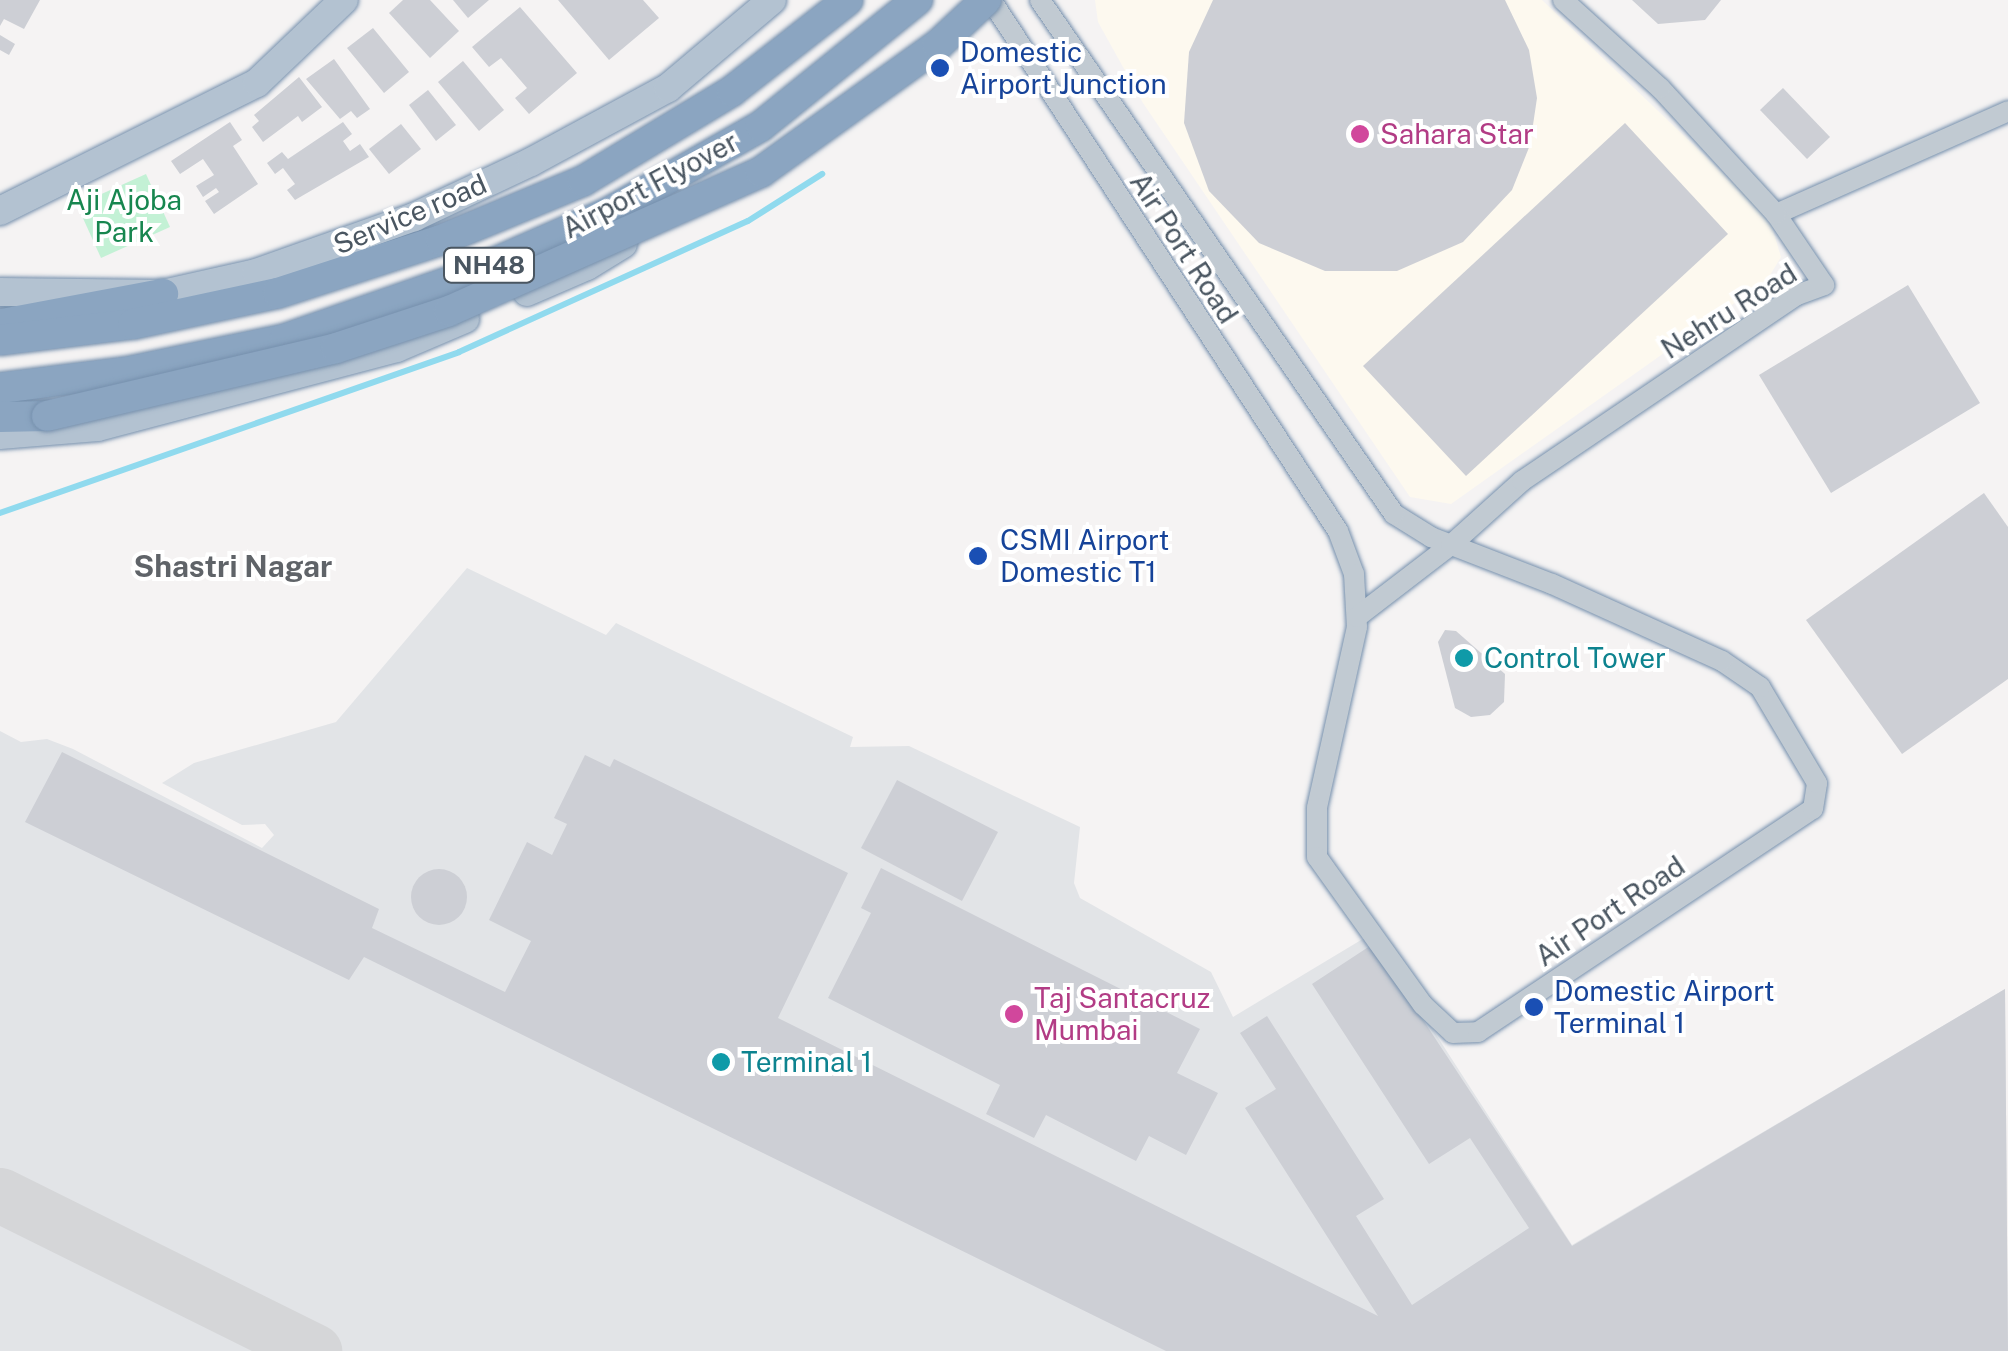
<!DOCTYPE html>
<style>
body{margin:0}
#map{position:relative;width:2008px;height:1351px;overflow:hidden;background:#f5f3f3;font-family:"Public Sans",sans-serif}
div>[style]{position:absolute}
.commercial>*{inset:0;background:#fdf9ef}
.airport>*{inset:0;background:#e2e4e7}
.green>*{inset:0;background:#c3f1d5}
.stream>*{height:6px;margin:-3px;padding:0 3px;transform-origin:3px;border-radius:3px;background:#90daee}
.taxiway>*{height:55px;margin:-27.5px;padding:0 27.5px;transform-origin:27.5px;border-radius:27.5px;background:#d5d6d8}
.building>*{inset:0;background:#cdcfd5}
.round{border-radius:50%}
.roads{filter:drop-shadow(0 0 2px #7690ad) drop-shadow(0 0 2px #7690ad)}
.tertiary>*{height:20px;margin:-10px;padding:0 10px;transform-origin:10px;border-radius:10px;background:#c1cad2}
.primary>*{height:28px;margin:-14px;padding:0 14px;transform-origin:14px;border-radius:14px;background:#b3c2d1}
.motorway>*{height:30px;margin:-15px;padding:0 15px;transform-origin:15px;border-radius:15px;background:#8ba5c1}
.bridges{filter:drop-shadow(0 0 2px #7690ad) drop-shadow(0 0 2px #7690ad)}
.motorway-bridge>*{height:30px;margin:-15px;padding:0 15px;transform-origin:15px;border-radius:15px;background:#8ba5c1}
.dots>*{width:28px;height:28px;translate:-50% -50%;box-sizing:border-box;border:5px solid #fff;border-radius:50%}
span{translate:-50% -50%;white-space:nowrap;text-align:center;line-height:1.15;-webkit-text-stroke:8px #fff;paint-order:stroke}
.shield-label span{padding:2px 8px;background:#fff;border:2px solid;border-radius:8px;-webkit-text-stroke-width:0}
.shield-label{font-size:25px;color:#4a5661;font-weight:700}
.transit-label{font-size:28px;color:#164399}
.left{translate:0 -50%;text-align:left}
.hotel-label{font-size:28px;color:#b23c85}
.street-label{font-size:28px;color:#4a5661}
.park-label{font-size:28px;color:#17864f}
.culture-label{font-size:28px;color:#0d838f}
.neighbourhood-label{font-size:30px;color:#5f6368;font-weight:700}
</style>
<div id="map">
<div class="commercial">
<div style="clip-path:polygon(1095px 0,1542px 0,1769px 217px,1781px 257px,1767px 280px,1451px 504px,1410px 497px,1143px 103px,1098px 22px)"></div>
</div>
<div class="airport">
<div style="clip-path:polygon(467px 568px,606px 635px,616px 623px,853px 737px,850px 747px,909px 746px,1080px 827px,1074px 883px,1080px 898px,1211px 972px,1233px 1017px,1371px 934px,1572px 1245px,2005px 989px,2008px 1351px,0 1351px,0 731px,21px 742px,47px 739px,73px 749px,262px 848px,274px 835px,265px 824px,242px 825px,162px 783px,194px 763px,336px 722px)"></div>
</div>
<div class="green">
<div style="clip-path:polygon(146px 174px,170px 227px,101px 258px,77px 205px)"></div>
</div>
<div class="stream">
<div style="left:0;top:513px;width:486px;rotate:-19.3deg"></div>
<div style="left:459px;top:352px;width:317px;rotate:-24.4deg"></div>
<div style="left:748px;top:221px;width:88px;rotate:-32.4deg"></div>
</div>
<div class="taxiway">
<div style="left:0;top:1195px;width:351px;rotate:26.4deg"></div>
</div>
<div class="building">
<div style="clip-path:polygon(0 0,40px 0,24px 29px,4px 19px,0 26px)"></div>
<div style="clip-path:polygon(403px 0,430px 0,459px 31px,430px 58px,389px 13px)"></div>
<div style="clip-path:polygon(453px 0,489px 0,468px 18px)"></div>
<div style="clip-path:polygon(558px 0,643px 0,659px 18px,609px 60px)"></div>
<div style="clip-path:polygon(1213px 0,1505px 0,1529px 50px,1537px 98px,1530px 145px,1512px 190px,1463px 242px,1397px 271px,1325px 271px,1259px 243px,1209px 191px,1184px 123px,1189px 52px)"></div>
<div style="clip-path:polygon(1632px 0,1721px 0,1705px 20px,1658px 24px)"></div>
<div style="clip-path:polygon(520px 7px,577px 73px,529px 114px,515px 98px,527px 88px,501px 58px,489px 67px,472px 47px)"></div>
<div style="clip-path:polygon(373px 28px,409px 72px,384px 93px,347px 48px)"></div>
<div style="clip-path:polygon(0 35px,15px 44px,9px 55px,0 50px)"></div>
<div style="clip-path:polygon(334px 59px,370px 109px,357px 118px,351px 111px,340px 119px,306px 79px)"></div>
<div style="clip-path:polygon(463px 61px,504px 110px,479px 131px,438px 82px)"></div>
<div style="clip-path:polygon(299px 77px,322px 107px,302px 122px,298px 116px,263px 142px,252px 127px,259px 121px,254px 115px)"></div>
<div style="clip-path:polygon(1783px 88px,1830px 137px,1807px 159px,1760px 110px)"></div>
<div style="clip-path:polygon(428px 90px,456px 125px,436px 141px,409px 105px)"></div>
<div style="clip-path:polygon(230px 122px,242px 140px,233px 146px,258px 184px,214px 214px,205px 201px,219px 192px,216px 188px,203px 197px,196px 186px,214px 175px,203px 159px,180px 174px,171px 161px)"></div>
<div style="clip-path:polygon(343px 122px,352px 134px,343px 141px,350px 151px,360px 144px,369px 157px,295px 200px,287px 190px,295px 184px,283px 168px,275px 174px,267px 163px,282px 152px,288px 159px)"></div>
<div style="clip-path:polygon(1625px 123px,1728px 234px,1466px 476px,1363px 366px)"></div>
<div style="clip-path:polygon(401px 124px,421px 149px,389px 174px,369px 149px)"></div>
<div style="clip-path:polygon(1908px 285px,1980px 403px,1831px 493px,1759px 375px)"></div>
<div style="clip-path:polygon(1984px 493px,2008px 527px,2008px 679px,1902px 754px,1806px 620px)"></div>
<div style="clip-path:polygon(1445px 630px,1456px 631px,1505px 674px,1504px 702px,1490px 715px,1471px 717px,1455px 708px,1438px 642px)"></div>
<div style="clip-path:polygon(62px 752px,379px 909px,372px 928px,505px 992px,531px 941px,489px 920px,527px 842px,552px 855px,567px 824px,554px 818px,585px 755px,610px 767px,614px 759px,848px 873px,778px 1018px,1378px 1316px,1245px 1108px,1276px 1089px,1240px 1033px,1267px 1016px,1384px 1199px,1356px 1216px,1412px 1305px,1529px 1228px,1470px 1138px,1429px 1164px,1312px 984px,1373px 944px,1572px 1246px,2005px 989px,2008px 1351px,1166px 1351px,364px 957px,349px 980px,25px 822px)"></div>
<div style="clip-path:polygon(897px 780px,998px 832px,962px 901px,861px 848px)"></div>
<div style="clip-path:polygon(881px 868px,1200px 1029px,1177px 1073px,1218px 1093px,1186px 1155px,1149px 1136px,1136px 1161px,1046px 1115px,1034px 1138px,986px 1114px,1000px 1085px,828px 998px,871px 913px,861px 908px)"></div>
<div class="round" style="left:411px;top:869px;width:56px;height:56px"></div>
</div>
<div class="roads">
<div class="tertiary">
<div style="left:991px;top:0;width:634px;rotate:56.84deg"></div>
<div style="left:1338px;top:531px;width:46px;rotate:69.6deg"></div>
<div style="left:1354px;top:574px;width:53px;rotate:86.8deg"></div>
<div style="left:1357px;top:627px;width:185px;rotate:102.5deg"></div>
<div style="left:1317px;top:808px;width:49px;rotate:90deg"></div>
<div style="left:1317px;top:857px;width:182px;rotate:54.4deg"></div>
<div style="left:1423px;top:1005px;width:41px;rotate:43deg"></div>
<div style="left:1453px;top:1033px;width:25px;rotate:-2deg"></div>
<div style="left:1478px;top:1032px;width:402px;rotate:-33.7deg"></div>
<div style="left:1813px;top:809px;width:26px;rotate:-81deg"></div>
<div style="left:1817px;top:783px;width:112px;rotate:-120.7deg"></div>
<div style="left:1760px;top:687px;width:46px;rotate:-145.6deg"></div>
<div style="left:1722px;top:661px;width:187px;rotate:-155.6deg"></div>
<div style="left:1552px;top:584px;width:130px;rotate:-158.8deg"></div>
<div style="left:1431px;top:537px;width:44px;rotate:-148.1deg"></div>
<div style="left:1394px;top:514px;width:624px;rotate:-124.56deg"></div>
<div style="left:1776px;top:214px;width:254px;rotate:-23.9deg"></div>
<div style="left:1357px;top:617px;width:118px;rotate:-37.5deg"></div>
<div style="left:1451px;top:545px;width:96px;rotate:-42deg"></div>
<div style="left:1522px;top:481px;width:332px;rotate:-34.1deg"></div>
<div style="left:1797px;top:295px;width:29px;rotate:-20deg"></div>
<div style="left:1824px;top:285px;width:86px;rotate:-124.1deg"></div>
<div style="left:1776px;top:214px;width:171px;rotate:-132.6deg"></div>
<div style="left:1660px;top:88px;width:131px;rotate:-137.8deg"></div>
</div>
<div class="primary">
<div style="left:0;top:211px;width:287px;rotate:-26.5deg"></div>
<div style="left:257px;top:83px;width:120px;rotate:-43.7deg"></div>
<div style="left:0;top:292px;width:163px;rotate:0.7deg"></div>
<div style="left:163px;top:294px;width:95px;rotate:-12.7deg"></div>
<div style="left:256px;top:273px;width:168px;rotate:-19.5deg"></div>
<div style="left:414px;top:217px;width:129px;rotate:-25.2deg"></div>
<div style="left:531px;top:162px;width:156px;rotate:-28.4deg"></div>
<div style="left:668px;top:88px;width:136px;rotate:-40.2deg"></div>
<div style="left:527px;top:292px;width:65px;rotate:-23.4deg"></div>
<div style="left:587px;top:266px;width:42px;rotate:-31.4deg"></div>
<div style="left:0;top:435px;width:98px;rotate:-4.7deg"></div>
<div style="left:98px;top:427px;width:309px;rotate:-14.8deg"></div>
<div style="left:397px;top:348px;width:74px;rotate:-23.1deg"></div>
</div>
<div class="motorway">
<div style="left:2px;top:324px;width:164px;rotate:-10.6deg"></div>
<div style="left:0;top:340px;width:134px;rotate:-6.9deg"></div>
<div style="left:133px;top:324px;width:148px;rotate:-12.1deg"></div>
<div style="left:278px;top:293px;width:171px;rotate:-18deg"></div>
<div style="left:441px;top:240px;width:154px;rotate:-22.6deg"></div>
<div style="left:583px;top:181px;width:174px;rotate:-31.1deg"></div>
<div style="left:732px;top:91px;width:147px;rotate:-38.1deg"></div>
<div style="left:0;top:388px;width:128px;rotate:-7.2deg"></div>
<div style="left:127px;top:372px;width:161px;rotate:-11.8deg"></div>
<div style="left:285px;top:339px;width:185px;rotate:-19.2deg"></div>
<div style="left:460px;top:278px;width:162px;rotate:-23.7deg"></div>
<div style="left:608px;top:213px;width:176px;rotate:-29.6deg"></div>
<div style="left:761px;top:126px;width:201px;rotate:-38.9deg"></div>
<div style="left:0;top:417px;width:47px;rotate:-1.2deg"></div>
</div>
</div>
<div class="bridges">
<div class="motorway-bridge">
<div style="left:47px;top:416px;width:297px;rotate:-13.2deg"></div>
<div style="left:336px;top:348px;width:119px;rotate:-18.1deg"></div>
<div style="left:449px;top:311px;width:342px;rotate:-24deg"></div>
<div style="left:761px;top:172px;width:218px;rotate:-35.7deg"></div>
<div style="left:938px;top:45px;width:66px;rotate:-43.2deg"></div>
</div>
</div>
<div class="dots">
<div style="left:940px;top:68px;background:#1a4fb4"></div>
<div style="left:1360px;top:134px;background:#d1479c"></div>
<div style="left:978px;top:556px;background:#1a4fb4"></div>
<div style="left:1464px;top:658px;background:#0f9aa8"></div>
<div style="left:1534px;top:1007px;background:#1a4fb4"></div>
<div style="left:1014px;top:1014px;background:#d1479c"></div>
<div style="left:721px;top:1062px;background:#0f9aa8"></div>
</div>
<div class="shield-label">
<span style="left:489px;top:265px">NH48</span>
</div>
<div class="transit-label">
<span class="left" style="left:960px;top:68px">Domestic<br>Airport Junction</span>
<span class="left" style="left:1000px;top:556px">CSMI Airport<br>Domestic T1</span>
<span class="left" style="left:1554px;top:1007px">Domestic Airport<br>Terminal 1</span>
</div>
<div class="hotel-label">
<span class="left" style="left:1380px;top:134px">Sahara Star</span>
<span class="left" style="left:1034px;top:1014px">Taj Santacruz<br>Mumbai</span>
</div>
<div class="street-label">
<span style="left:650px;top:185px;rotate:-28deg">Airport Flyover</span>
<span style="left:410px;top:214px;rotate:-23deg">Service road</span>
<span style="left:1184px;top:248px;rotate:57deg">Air Port Road</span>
<span style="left:1729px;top:311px;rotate:-32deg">Nehru Road</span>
<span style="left:1610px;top:911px;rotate:-34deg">Air Port Road</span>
</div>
<div class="park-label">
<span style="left:124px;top:216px">Aji Ajoba<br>Park</span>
</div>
<div class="culture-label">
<span class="left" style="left:1484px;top:658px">Control Tower</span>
<span class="left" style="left:741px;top:1062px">Terminal 1</span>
</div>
<div class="neighbourhood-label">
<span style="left:233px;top:566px">Shastri Nagar</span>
</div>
</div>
